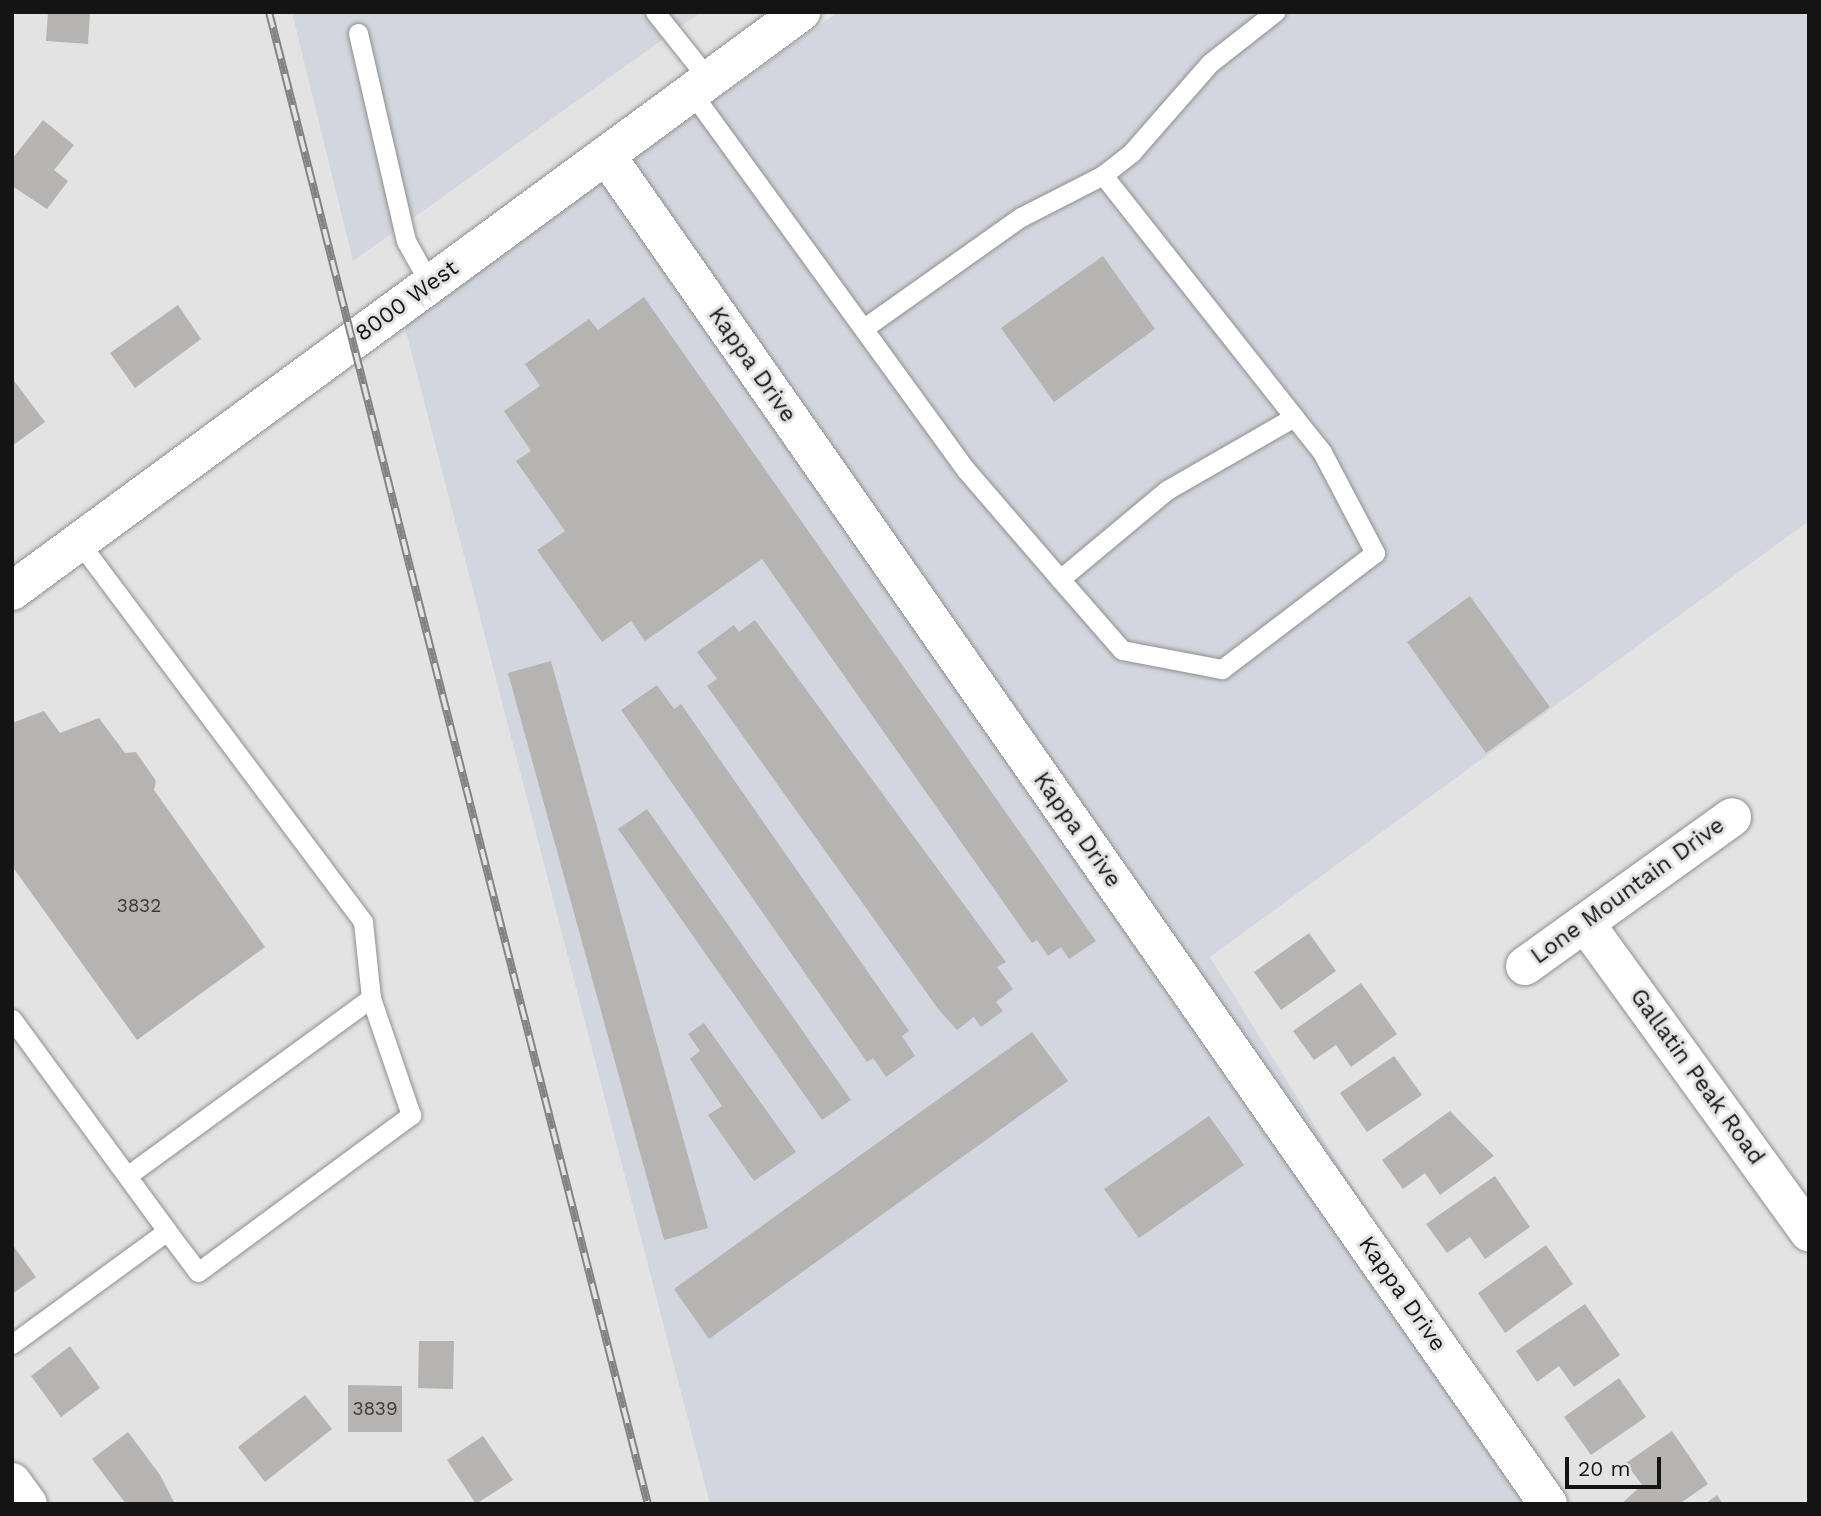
<!DOCTYPE html>
<style>
body{margin:0}
#map{position:relative;width:1821px;height:1516px;overflow:hidden;background:#e3e3e4;font-family:"Work Sans",sans-serif}
div>[style]{position:absolute}
.built>*{inset:0;background:#d3d6de}
.building>*{inset:0;background:#b5b4b3}
.roads{filter:drop-shadow(0 0 2px #8f8f90) drop-shadow(0 0 2px #8f8f90)}
.service>*{height:19px;margin:-9.5px;padding:0 9.5px;transform-origin:9.5px;border-radius:9.5px;background:#fff}
.minor>*{height:38px;margin:-19px;padding:0 19px;transform-origin:19px;border-radius:19px;background:#fff}
.tertiary>*{height:38px;margin:-19px;padding:0 19px;transform-origin:19px;border-radius:19px;background:#fff}
.rail>*{height:8px;margin-top:-4px;transform-origin:0;background:repeating-linear-gradient(90deg,#e3e3e4 0 16px,#838384 0 32px);box-sizing:border-box;border-block:2px solid #838384}
span{translate:-50% -50%;white-space:nowrap;text-align:center;line-height:1.15;-webkit-text-stroke:6px #e3e3e4;paint-order:stroke}
.number-label{font-size:19px;color:#3c3c3c}
.number-label span{-webkit-text-stroke-width:0}
.street-label{font-size:23px;color:#141414}
.frame{position:absolute;inset:0;border:14px solid #141414;pointer-events:none}
.scale{position:absolute;left:1565px;top:1457px;width:96px;height:32px;box-sizing:border-box;border:4px solid #141414;border-top:0;padding-left:9px;font-size:21px;line-height:24px;white-space:nowrap;color:#141414;-webkit-text-stroke:5px #e3e3e4;paint-order:stroke}
</style>
<div id="map">
<div class="built">
<div style="clip-path:polygon(292px 12px,701px 12px,353px 261px)"></div>
<div style="clip-path:polygon(838px 12px,1809px 12px,1809px 521px,1210px 957px,1550px 1504px,710px 1504px,404px 324px)"></div>
</div>
<div class="building">
<div style="clip-path:polygon(48px 12px,90px 12px,88px 44px,46px 41px)"></div>
<div style="clip-path:polygon(43px 120px,74px 145px,54px 170px,68px 181px,47px 209px,12px 186px,12px 159px)"></div>
<div style="clip-path:polygon(1103px 256px,1155px 329px,1054px 402px,1001px 328px)"></div>
<div style="clip-path:polygon(644px 297px,1096px 941px,1069px 959px,1061px 947px,1048px 956px,1037px 940px,1032px 943px,762px 559px,645px 641px,631px 621px,602px 642px,537px 550px,565px 531px,516px 461px,531px 451px,504px 411px,540px 386px,525px 364px,589px 319px,598px 330px)"></div>
<div style="clip-path:polygon(178px 305px,201px 339px,135px 388px,110px 353px)"></div>
<div style="clip-path:polygon(12px 378px,45px 422px,12px 446px)"></div>
<div style="clip-path:polygon(1470px 596px,1550px 707px,1486px 753px,1407px 642px)"></div>
<div style="clip-path:polygon(755px 620px,1006px 962px,997px 967px,1013px 989px,996px 1002px,1003px 1011px,981px 1027px,974px 1017px,957px 1030px,939px 1010px,707px 686px,717px 679px,697px 652px,734px 625px,739px 632px)"></div>
<div style="clip-path:polygon(551px 661px,708px 1228px,664px 1240px,508px 673px)"></div>
<div style="clip-path:polygon(657px 685px,674px 709px,681px 704px,909px 1031px,902px 1036px,915px 1056px,886px 1077px,873px 1058px,867px 1062px,621px 710px)"></div>
<div style="clip-path:polygon(44px 711px,60px 733px,99px 718px,125px 753px,136px 752px,156px 781px,154px 790px,265px 947px,137px 1040px,12px 866px,12px 723px)"></div>
<div style="clip-path:polygon(647px 809px,851px 1100px,822px 1120px,618px 829px)"></div>
<div style="clip-path:polygon(1309px 933px,1336px 971px,1281px 1010px,1254px 972px)"></div>
<div style="clip-path:polygon(1361px 983px,1397px 1034px,1351px 1067px,1336px 1045px,1314px 1060px,1293px 1031px)"></div>
<div style="clip-path:polygon(704px 1023px,796px 1152px,754px 1181px,708px 1115px,722px 1106px,690px 1059px,700px 1051px,688px 1034px)"></div>
<div style="clip-path:polygon(1032px 1032px,1068px 1081px,709px 1339px,674px 1289px)"></div>
<div style="clip-path:polygon(1394px 1056px,1422px 1095px,1367px 1132px,1340px 1093px)"></div>
<div style="clip-path:polygon(1450px 1111px,1494px 1156px,1440px 1195px,1425px 1173px,1403px 1189px,1382px 1160px)"></div>
<div style="clip-path:polygon(1209px 1116px,1244px 1165px,1139px 1238px,1104px 1189px)"></div>
<div style="clip-path:polygon(1495px 1176px,1530px 1227px,1485px 1259px,1470px 1237px,1447px 1253px,1426px 1224px)"></div>
<div style="clip-path:polygon(12px 1244px,36px 1277px,12px 1294px)"></div>
<div style="clip-path:polygon(1546px 1245px,1573px 1284px,1505px 1333px,1478px 1293px)"></div>
<div style="clip-path:polygon(1585px 1304px,1620px 1355px,1574px 1387px,1559px 1366px,1537px 1382px,1516px 1351px)"></div>
<div style="clip-path:polygon(419px 1341px,454px 1341px,453px 1389px,418px 1388px)"></div>
<div style="clip-path:polygon(70px 1346px,100px 1388px,61px 1417px,31px 1376px)"></div>
<div style="clip-path:polygon(1619px 1378px,1646px 1417px,1591px 1455px,1564px 1417px)"></div>
<div style="clip-path:polygon(348px 1385px,402px 1386px,402px 1432px,348px 1432px)"></div>
<div style="clip-path:polygon(305px 1395px,332px 1429px,265px 1482px,238px 1447px)"></div>
<div style="clip-path:polygon(1672px 1431px,1708px 1484px,1679px 1504px,1621px 1504px,1642px 1485px,1626px 1463px)"></div>
<div style="clip-path:polygon(128px 1432px,160px 1475px,175px 1504px,126px 1504px,92px 1459px)"></div>
<div style="clip-path:polygon(483px 1436px,513px 1480px,476px 1504px,447px 1460px)"></div>
<div style="clip-path:polygon(1717px 1495px,1723px 1504px,1705px 1504px)"></div>
</div>
<div class="roads">
<div class="service">
<div style="left:655px;top:12px;width:87px;rotate:51.5deg"></div>
<div style="left:358px;top:33px;width:213px;rotate:77deg"></div>
<div style="left:406px;top:241px;width:49px;rotate:60.8deg"></div>
<div style="left:692px;top:93px;width:466px;rotate:54deg"></div>
<div style="left:966px;top:470px;width:144px;rotate:49.2deg"></div>
<div style="left:1060px;top:579px;width:94px;rotate:48.9deg"></div>
<div style="left:1122px;top:650px;width:102px;rotate:10.8deg"></div>
<div style="left:1222px;top:669px;width:192px;rotate:-37.2deg"></div>
<div style="left:1375px;top:553px;width:114px;rotate:-117.7deg"></div>
<div style="left:1322px;top:452px;width:45px;rotate:-128.7deg"></div>
<div style="left:1294px;top:417px;width:146px;rotate:150.1deg"></div>
<div style="left:1167px;top:490px;width:139px;rotate:140.2deg"></div>
<div style="left:1103px;top:175px;width:308px;rotate:51.7deg"></div>
<div style="left:864px;top:328px;width:192px;rotate:-35.3deg"></div>
<div style="left:1021px;top:217px;width:92px;rotate:-27.1deg"></div>
<div style="left:1103px;top:175px;width:37px;rotate:-38deg"></div>
<div style="left:1132px;top:152px;width:118px;rotate:-48.8deg"></div>
<div style="left:1210px;top:63px;width:83px;rotate:-38.1deg"></div>
<div style="left:79px;top:542px;width:474px;rotate:53.2deg"></div>
<div style="left:363px;top:922px;width:76px;rotate:84deg"></div>
<div style="left:371px;top:998px;width:301px;rotate:143.9deg"></div>
<div style="left:12px;top:1019px;width:263px;rotate:53.8deg"></div>
<div style="left:167px;top:1231px;width:192px;rotate:143.9deg"></div>
<div style="left:167px;top:1231px;width:51px;rotate:52.9deg"></div>
<div style="left:198px;top:1272px;width:265px;rotate:-36.4deg"></div>
<div style="left:411px;top:1115px;width:124px;rotate:-108.9deg"></div>
</div>
<div class="minor">
<div style="left:606px;top:155px;width:1645px;rotate:55.07deg"></div>
<div style="left:1585px;top:923px;width:382px;rotate:54.1deg"></div>
<div style="left:1525px;top:966px;width:255px;rotate:-35.7deg"></div>
<div style="left:12px;top:1482px;width:27px;rotate:54deg"></div>
</div>
<div class="tertiary">
<div style="left:12px;top:591px;width:979px;rotate:-36.27deg"></div>
</div>
</div>
<div class="rail">
<div style="left:269px;top:12px;width:1539px;rotate:75.75deg"></div>
</div>
<div class="number-label">
<span style="left:139px;top:906px">3832</span>
<span style="left:375px;top:1409px">3839</span>
</div>
<div class="street-label">
<span style="left:407px;top:301px;rotate:-36deg">8000 West</span>
<span style="left:752px;top:365px;rotate:55deg">Kappa Drive</span>
<span style="left:1077px;top:830px;rotate:55deg">Kappa Drive</span>
<span style="left:1628px;top:891px;rotate:-36deg">Lone Mountain Drive</span>
<span style="left:1697px;top:1077px;rotate:54deg">Gallatin Peak Road</span>
<span style="left:1402px;top:1294px;rotate:55deg">Kappa Drive</span>
</div>
<div class="frame"></div>
<div class="scale">20 m</div>
</div>
